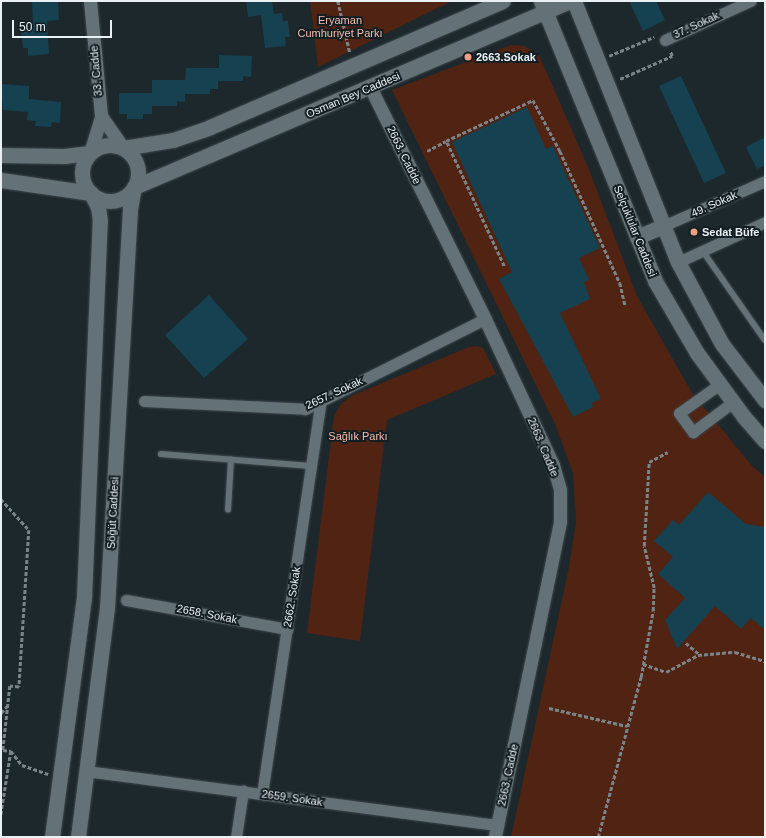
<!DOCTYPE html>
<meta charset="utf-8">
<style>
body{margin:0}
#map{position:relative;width:766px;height:838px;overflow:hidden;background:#1d282d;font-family:Helvetica,sans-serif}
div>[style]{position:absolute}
.green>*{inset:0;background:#502313}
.building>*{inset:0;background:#154151}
.path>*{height:2.5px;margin-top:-1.25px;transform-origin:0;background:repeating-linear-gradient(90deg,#7b8488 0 4px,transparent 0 6px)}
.roads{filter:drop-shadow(0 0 1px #3d474b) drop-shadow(0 0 1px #3d474b)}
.service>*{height:5.5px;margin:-2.75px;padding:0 2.75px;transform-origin:2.75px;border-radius:2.75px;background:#647177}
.minor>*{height:11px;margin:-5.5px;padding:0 5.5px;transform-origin:5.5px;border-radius:5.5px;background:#647177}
.tertiary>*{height:13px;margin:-6.5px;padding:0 6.5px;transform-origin:6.5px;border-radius:6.5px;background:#647177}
.secondary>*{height:15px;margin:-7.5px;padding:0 7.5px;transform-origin:7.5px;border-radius:7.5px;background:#647177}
.secondary>.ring{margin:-7.5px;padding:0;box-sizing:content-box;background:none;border:15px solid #647177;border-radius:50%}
.dots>*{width:11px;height:11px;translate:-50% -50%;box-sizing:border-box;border:2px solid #131e23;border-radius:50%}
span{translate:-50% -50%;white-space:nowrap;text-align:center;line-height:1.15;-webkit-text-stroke:4px #131e23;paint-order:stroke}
.park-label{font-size:11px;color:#f5bba8}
.street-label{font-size:11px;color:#eaf1f4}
.poi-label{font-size:11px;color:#eaf1f4;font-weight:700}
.left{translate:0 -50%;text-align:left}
.frame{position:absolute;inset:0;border:2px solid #eaf1f4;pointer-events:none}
.scale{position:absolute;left:12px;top:20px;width:100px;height:18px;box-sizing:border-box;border:2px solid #eaf1f4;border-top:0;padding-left:5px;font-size:12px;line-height:14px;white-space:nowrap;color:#eaf1f4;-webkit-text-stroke:3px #131e23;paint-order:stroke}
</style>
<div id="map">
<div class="green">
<div style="clip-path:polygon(310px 1px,452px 1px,318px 67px)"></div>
<div style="clip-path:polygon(511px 45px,524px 46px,539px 55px,588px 167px,637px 296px,692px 393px,753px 467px,765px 477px,765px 837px,511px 837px,569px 567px,576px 522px,573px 473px,555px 424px,392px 90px)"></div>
<div style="clip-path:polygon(476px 346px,483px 348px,496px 374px,387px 420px,360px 641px,307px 633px,334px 416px,341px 404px,351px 396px,469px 347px)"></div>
</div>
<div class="building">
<div style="clip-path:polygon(32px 1px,58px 1px,59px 20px,47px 21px,49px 54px,28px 56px,28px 48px,23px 48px,21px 32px,26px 31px,25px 23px,33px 22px)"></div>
<div style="clip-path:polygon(246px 1px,272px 1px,274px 14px,282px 13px,283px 21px,288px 21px,290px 37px,285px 37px,286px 46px,265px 48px,261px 15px,248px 17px)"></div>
<div style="clip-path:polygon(629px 1px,656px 1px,665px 20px,643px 31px)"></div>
<div style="clip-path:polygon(219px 55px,252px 56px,251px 77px,243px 76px,243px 81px,218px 81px,218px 89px,210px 89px,210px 94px,185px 94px,185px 102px,177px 101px,177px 106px,152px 106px,152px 114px,143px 114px,143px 119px,127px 119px,127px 114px,119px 114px,119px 93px,152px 93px,152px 80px,185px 80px,186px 68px,219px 68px)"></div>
<div style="clip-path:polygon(681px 76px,726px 173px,704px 183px,659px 86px)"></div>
<div style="clip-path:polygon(1px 84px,29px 86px,29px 99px,61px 102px,60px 123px,52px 122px,51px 127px,35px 126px,36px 121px,27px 120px,28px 112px,3px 110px)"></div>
<div style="clip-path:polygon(527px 107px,546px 149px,553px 146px,600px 248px,579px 258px,589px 280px,584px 282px,590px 299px,560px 313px,601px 399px,592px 403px,593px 407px,573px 417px,499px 279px,512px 272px,452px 142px)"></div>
<div style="clip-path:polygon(765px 137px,765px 165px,757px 169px,746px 147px)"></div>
<div style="clip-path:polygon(209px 295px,248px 339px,204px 378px,165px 335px)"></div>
<div style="clip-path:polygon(708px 492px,746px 524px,765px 527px,765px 630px,751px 618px,741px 629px,715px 606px,677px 649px,665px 620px,685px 598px,658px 574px,673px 557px,654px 541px,673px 520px,679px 525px)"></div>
</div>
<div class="path">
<div style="left:338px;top:1px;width:53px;rotate:77deg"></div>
<div style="left:609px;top:56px;width:49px;rotate:-22.9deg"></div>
<div style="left:620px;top:79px;width:57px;rotate:-23.9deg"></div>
<div style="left:672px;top:56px;width:5px;rotate:-112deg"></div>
<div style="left:427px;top:151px;width:21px;rotate:-28deg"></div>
<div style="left:504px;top:266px;width:138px;rotate:-114.9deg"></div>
<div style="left:446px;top:141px;width:96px;rotate:-25.2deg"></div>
<div style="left:533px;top:100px;width:58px;rotate:62.1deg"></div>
<div style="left:560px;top:151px;width:145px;rotate:65.6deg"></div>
<div style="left:620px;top:283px;width:23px;rotate:77deg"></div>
<div style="left:1px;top:499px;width:42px;rotate:47.9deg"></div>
<div style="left:29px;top:530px;width:157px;rotate:93.6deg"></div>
<div style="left:19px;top:687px;width:9px;rotate:-174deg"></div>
<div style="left:10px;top:686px;width:64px;rotate:96.2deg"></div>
<div style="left:3px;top:750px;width:8px;rotate:7deg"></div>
<div style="left:11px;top:751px;width:65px;rotate:98.9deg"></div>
<div style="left:686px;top:643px;width:17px;rotate:40deg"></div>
<div style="left:643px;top:664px;width:24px;rotate:19deg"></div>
<div style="left:666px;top:672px;width:36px;rotate:-28deg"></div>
<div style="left:698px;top:655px;width:37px;rotate:-5deg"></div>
<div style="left:735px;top:652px;width:31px;rotate:17deg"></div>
<div style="left:549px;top:708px;width:80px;rotate:13deg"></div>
<div style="left:1px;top:713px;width:9px;rotate:-49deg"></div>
<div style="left:11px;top:751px;width:18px;rotate:52deg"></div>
<div style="left:22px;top:765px;width:28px;rotate:19deg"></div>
<div style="left:598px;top:837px;width:166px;rotate:-75deg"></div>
<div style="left:641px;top:677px;width:67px;rotate:-79.7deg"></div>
<div style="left:653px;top:611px;width:23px;rotate:-88deg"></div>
<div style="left:654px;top:588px;width:43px;rotate:-103.4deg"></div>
<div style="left:644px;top:546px;width:84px;rotate:-86.6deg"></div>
<div style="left:649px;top:462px;width:21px;rotate:-28deg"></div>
</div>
<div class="roads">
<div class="service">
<div style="left:703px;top:251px;width:108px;rotate:55.1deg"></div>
<div style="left:161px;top:454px;width:150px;rotate:4.6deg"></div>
<div style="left:228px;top:510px;width:50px;rotate:-86.6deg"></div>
</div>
<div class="minor">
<div style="left:665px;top:40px;width:94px;rotate:-24.6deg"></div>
<div style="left:663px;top:226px;width:111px;rotate:-23.8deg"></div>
<div style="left:678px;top:262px;width:96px;rotate:-24.7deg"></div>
<div style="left:720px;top:384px;width:50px;rotate:144.7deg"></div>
<div style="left:679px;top:413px;width:24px;rotate:54deg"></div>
<div style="left:693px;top:432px;width:50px;rotate:-36.9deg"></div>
<div style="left:144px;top:401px;width:161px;rotate:2.8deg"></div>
<div style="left:305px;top:409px;width:201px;rotate:-26.6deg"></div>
<div style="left:126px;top:600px;width:164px;rotate:10.2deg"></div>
<div style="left:86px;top:771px;width:416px;rotate:7.5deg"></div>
<div style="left:262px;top:794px;width:398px;rotate:-81.5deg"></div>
<div style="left:236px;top:837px;width:47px;rotate:-81.3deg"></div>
</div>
<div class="tertiary">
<div style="left:90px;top:1px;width:116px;rotate:84.5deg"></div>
<div style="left:370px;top:87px;width:259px;rotate:63.6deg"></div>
<div style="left:485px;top:319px;width:161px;rotate:65deg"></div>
<div style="left:553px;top:465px;width:26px;rotate:74deg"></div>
<div style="left:560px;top:490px;width:32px;rotate:90deg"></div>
<div style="left:560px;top:522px;width:322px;rotate:101.7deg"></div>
<div style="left:90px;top:153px;width:39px;rotate:-73deg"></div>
<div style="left:101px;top:116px;width:39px;rotate:55deg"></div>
</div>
<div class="secondary">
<div style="left:541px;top:1px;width:302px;rotate:67.8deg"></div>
<div style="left:655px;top:281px;width:83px;rotate:59.7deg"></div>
<div style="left:697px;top:353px;width:79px;rotate:53.7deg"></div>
<div style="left:744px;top:417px;width:32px;rotate:49deg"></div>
<div style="left:574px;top:1px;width:281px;rotate:68.3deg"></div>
<div style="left:678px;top:262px;width:93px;rotate:61.8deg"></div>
<div style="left:722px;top:344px;width:71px;rotate:52.5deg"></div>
<div class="ring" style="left:82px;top:145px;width:41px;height:41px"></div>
<div style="left:123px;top:148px;width:51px;rotate:-9.1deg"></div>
<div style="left:173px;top:140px;width:39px;rotate:-19deg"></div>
<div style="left:210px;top:127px;width:319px;rotate:-23.3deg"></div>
<div style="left:1px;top:155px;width:63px;rotate:0.9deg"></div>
<div style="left:64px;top:156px;width:26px;rotate:-7deg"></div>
<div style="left:1px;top:180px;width:91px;rotate:8.2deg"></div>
<div style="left:134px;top:187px;width:475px;rotate:-23.1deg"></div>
<div style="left:637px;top:237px;width:28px;rotate:-23deg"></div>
<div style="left:52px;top:837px;width:242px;rotate:-82.4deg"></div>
<div style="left:84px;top:597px;width:376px;rotate:-87.6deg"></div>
<div style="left:100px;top:221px;width:14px;rotate:-98deg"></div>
<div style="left:98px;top:207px;width:16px;rotate:-117deg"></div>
<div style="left:78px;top:837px;width:231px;rotate:-82.8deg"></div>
<div style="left:107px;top:608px;width:400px;rotate:-86.7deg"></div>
<div style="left:130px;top:209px;width:22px;rotate:-80deg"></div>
</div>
</div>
<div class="dots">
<div style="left:468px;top:57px;background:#f39f83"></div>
<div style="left:694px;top:232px;background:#f39f83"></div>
</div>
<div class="park-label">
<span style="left:340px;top:27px">Eryaman<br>Cumhuriyet Parkı</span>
<span style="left:358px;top:436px">Sağlık Parkı</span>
</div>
<div class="street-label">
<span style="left:696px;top:25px;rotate:-25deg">37. Sokak</span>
<span style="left:96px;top:71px;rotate:-95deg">33. Cadde</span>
<span style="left:353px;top:95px;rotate:-23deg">Osman Bey Caddesi</span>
<span style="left:404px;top:155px;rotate:64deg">2663. Cadde</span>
<span style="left:714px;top:204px;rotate:-24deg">49. Sokak</span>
<span style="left:635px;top:231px;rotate:68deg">Selçuklular Caddesi</span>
<span style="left:334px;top:393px;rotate:-25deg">2657. Sokak</span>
<span style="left:543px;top:447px;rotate:67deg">2663. Cadde</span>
<span style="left:113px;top:513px;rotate:-87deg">Söğüt Caddesi</span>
<span style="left:292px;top:597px;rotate:-81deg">2662. Sokak</span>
<span style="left:207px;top:614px;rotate:11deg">2658. Sokak</span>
<span style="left:508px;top:775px;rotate:-78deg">2663. Cadde</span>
<span style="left:292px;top:798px;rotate:8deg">2659. Sokak</span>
</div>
<div class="poi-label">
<span class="left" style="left:476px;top:57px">2663.Sokak</span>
<span class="left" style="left:702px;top:232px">Sedat Büfe</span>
</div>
<div class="frame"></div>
<div class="scale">50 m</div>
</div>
